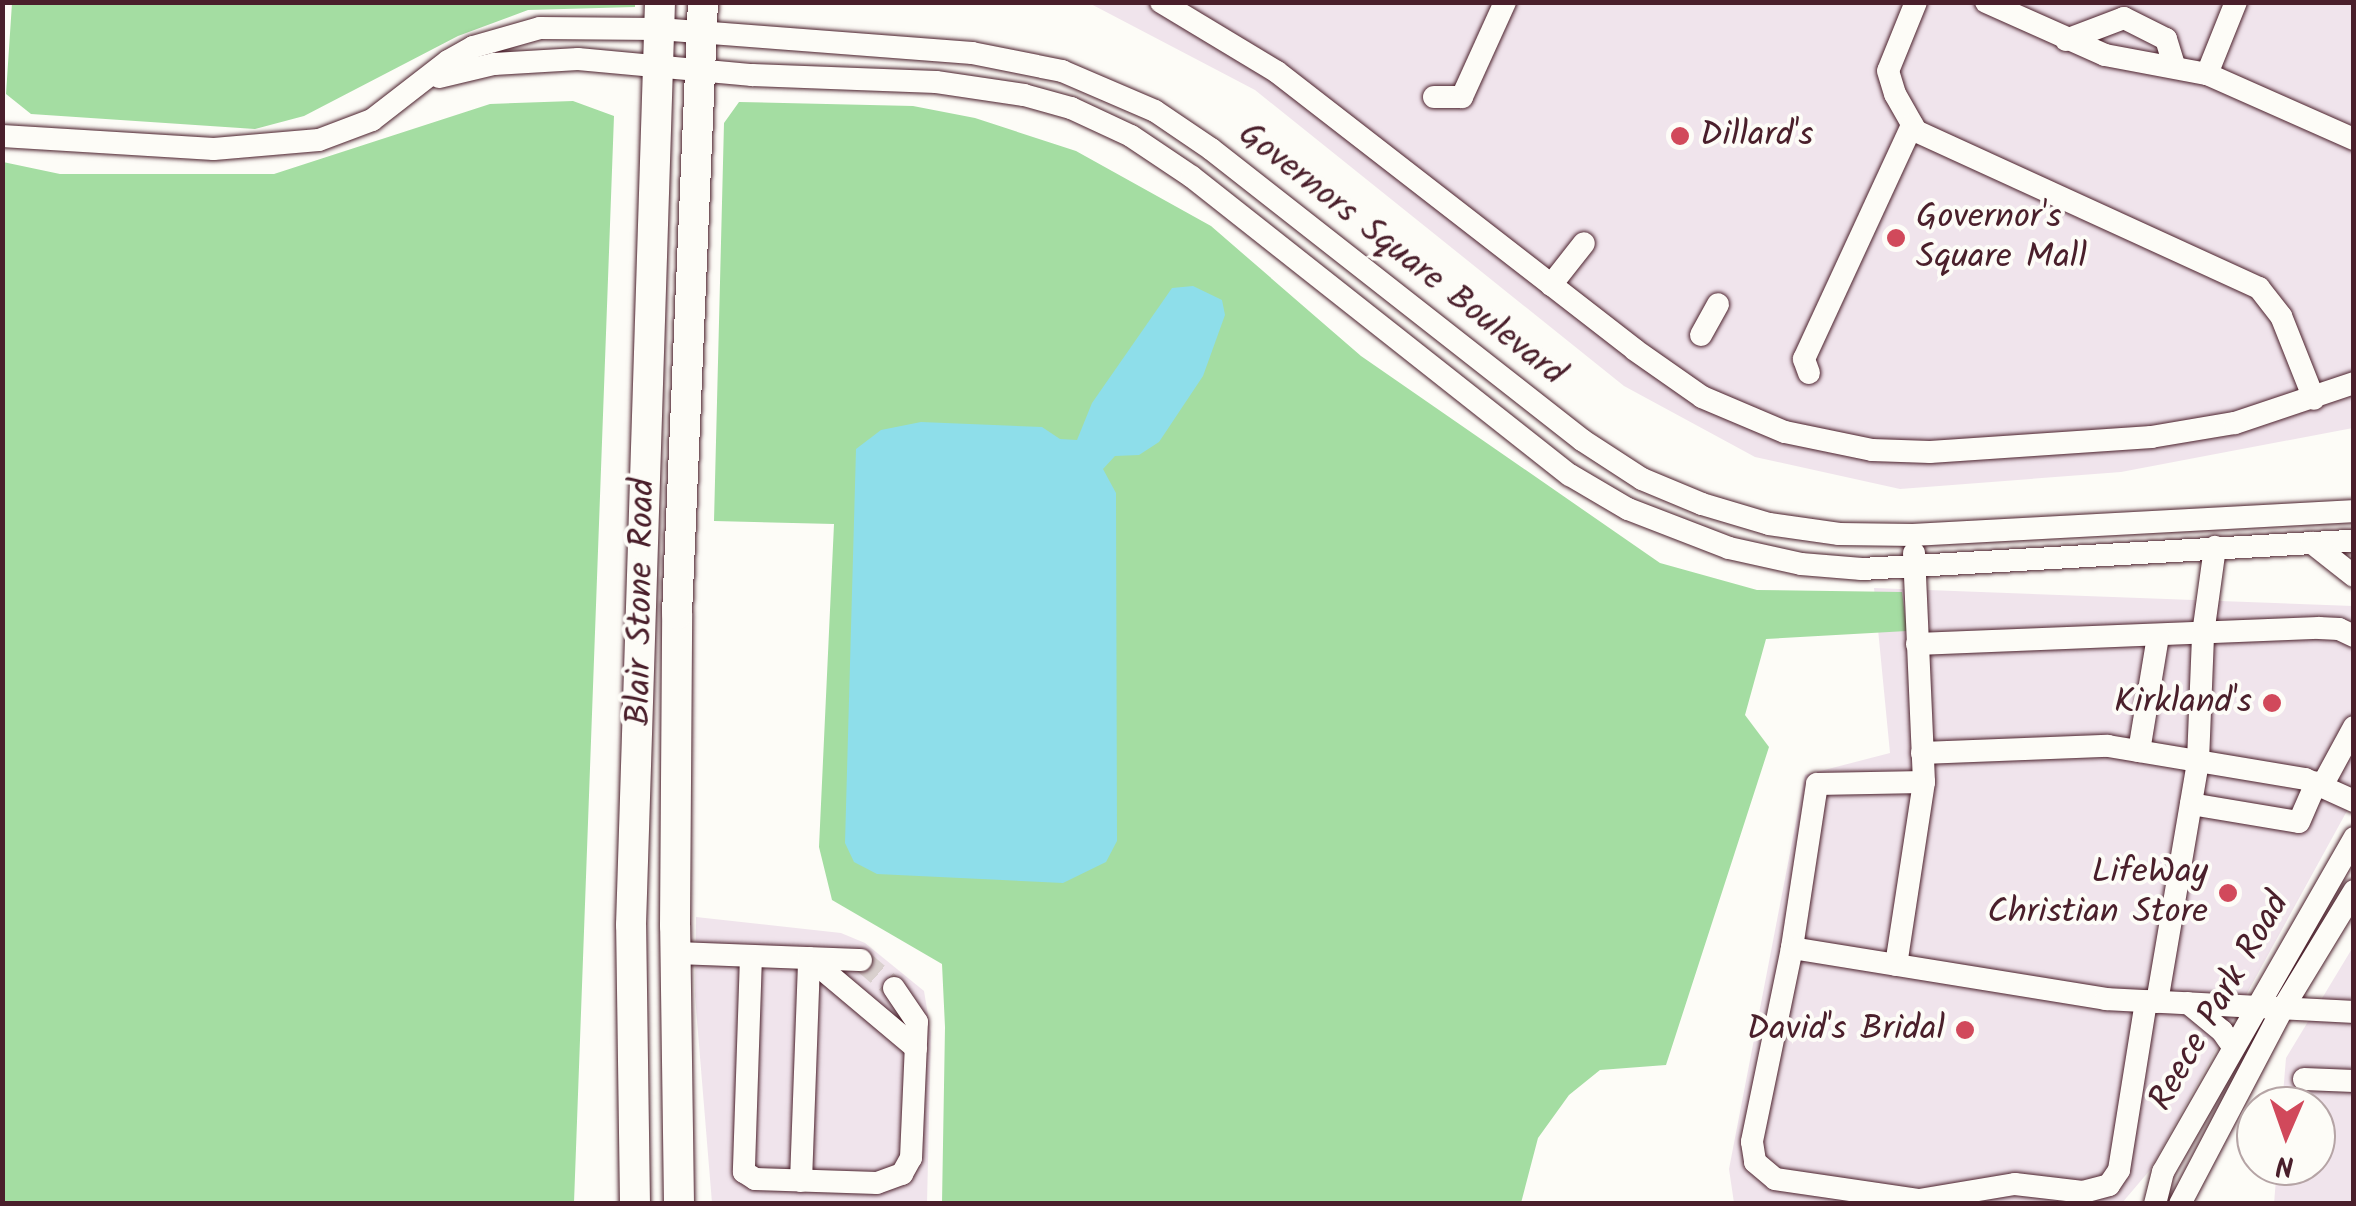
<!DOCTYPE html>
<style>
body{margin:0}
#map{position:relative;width:2356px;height:1206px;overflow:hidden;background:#fdfcf7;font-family:Kalam,sans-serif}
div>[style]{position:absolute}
.built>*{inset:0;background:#f0e4ec}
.green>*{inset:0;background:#a4dda2}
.water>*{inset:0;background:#8edeea}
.minor-tunnel>*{height:22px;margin-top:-11px;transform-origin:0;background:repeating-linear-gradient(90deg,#d9d0ce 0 22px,transparent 0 33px)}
.roads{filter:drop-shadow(0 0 2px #4a1f2b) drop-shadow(0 0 2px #4a1f2b)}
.minor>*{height:22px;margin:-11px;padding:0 11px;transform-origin:11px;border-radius:11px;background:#fdfcf7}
.major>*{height:30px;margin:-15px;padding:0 15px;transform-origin:15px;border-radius:15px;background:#fdfcf7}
.dots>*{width:28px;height:28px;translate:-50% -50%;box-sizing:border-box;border:5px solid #fdfcf7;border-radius:50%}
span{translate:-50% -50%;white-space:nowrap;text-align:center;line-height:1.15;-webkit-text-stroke:8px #fdfcf7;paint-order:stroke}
.poi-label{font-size:35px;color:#4a1f2b}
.left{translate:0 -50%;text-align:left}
.right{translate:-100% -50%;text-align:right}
.street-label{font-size:35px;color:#4a1f2b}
.frame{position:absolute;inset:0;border:5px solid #4a1f2b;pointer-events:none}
.north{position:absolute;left:2236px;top:1086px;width:100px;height:100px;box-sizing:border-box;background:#fdfcf7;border:2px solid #b5a4a5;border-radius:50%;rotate:182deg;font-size:28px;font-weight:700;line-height:40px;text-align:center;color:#4a1f2b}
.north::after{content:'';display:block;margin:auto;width:35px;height:45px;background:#d1495b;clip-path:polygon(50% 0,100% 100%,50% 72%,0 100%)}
</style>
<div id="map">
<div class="built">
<div style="clip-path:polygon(1089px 3px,2353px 3px,2353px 428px,2121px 472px,1900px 489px,1755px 457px,1624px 386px,1255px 90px)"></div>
<div style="clip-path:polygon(1874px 588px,2353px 606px,2353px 800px,2150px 1170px,2122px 1203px,1734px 1203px,1729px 1169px,1805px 775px,1890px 753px)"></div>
<div style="clip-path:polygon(696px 917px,841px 933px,865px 943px,924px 991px,931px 1033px,927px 1203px,712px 1203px,695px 996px)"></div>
<div style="clip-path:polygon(2353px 947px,2353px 1203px,2274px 1204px,2277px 1166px,2316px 1166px,2316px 1106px,2282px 1106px,2286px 1058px)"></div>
</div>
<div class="green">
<div style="clip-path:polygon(12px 3px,635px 2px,635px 7px,528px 10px,458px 36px,304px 116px,255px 129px,31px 114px,6px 94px)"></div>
<div style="clip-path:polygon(573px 101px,614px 116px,574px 1203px,3px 1203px,3px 162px,60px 174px,274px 174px,490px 104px)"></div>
<div style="clip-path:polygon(739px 102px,913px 106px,975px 118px,1076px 151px,1211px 226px,1361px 356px,1660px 563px,1757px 590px,1902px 592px,1907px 631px,1766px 639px,1745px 715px,1769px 747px,1666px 1065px,1600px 1070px,1569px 1095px,1538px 1138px,1521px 1203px,942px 1203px,945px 1027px,942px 964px,832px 900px,819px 847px,834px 524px,714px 521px,724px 123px)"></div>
</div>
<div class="water">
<div style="clip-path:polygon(1193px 286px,1222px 300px,1225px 315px,1203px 376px,1159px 442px,1139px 455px,1115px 456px,1103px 469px,1116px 493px,1117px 841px,1106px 862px,1063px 883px,877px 874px,854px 862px,845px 843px,856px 449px,881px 430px,921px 422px,1042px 427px,1060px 439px,1077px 440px,1092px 403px,1172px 288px)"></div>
</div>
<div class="minor-tunnel">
<div style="left:861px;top:960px;width:43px;rotate:40.3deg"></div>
</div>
<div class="roads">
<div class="minor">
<div style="left:1161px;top:2px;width:135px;rotate:31.1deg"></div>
<div style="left:1277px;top:72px;width:453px;rotate:37.8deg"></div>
<div style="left:1635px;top:350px;width:82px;rotate:35deg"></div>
<div style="left:1702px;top:397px;width:90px;rotate:22.9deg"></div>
<div style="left:1785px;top:432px;width:89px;rotate:11.7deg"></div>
<div style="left:1872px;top:450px;width:58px;rotate:2deg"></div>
<div style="left:1930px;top:452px;width:222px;rotate:-3.9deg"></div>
<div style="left:2151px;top:437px;width:85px;rotate:-9.5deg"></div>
<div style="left:2235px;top:423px;width:126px;rotate:-18.6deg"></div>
<div style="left:1916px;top:2px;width:74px;rotate:112.1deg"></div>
<div style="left:1888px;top:71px;width:24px;rotate:73deg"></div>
<div style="left:1895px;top:94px;width:43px;rotate:60.4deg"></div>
<div style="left:1916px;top:131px;width:377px;rotate:24.6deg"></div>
<div style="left:2259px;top:288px;width:36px;rotate:52deg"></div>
<div style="left:2281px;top:316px;width:89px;rotate:68.3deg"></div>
<div style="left:1986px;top:2px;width:130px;rotate:24deg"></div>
<div style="left:2105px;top:55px;width:104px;rotate:10.6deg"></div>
<div style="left:2207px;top:74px;width:161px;rotate:23.9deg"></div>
<div style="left:2066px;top:40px;width:62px;rotate:-20.8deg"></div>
<div style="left:2124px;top:18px;width:47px;rotate:26.6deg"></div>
<div style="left:2166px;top:39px;width:27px;rotate:73deg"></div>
<div style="left:2207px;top:74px;width:78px;rotate:-68.1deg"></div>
<div style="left:439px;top:77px;width:57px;rotate:-13.3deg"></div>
<div style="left:494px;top:64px;width:84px;rotate:-3.4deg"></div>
<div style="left:578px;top:59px;width:175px;rotate:5.3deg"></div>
<div style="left:752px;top:75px;width:184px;rotate:2.2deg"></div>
<div style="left:936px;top:82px;width:89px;rotate:8.4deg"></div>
<div style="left:1024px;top:95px;width:49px;rotate:15.5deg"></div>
<div style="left:1071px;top:108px;width:66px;rotate:25deg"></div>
<div style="left:1131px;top:136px;width:73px;rotate:33.9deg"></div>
<div style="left:1192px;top:177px;width:481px;rotate:38.3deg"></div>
<div style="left:1570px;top:475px;width:67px;rotate:30.4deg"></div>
<div style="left:1628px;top:509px;width:108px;rotate:21.1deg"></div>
<div style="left:1729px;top:548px;width:74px;rotate:12.5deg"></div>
<div style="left:1801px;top:564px;width:61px;rotate:4.7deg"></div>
<div style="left:1862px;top:569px;width:493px;rotate:-3.3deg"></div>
<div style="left:1434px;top:97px;width:28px"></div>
<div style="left:1462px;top:97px;width:104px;rotate:-65.6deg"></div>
<div style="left:2px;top:136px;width:212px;rotate:3.5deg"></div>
<div style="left:214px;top:149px;width:105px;rotate:-4.9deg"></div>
<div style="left:319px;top:140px;width:57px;rotate:-20.7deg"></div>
<div style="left:372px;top:120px;width:96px;rotate:-37.8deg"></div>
<div style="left:448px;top:61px;width:29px;rotate:-29deg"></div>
<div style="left:473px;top:47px;width:70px;rotate:-15.8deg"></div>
<div style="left:540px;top:28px;width:119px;rotate:0.5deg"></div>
<div style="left:659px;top:29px;width:314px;rotate:4.4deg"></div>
<div style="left:972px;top:53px;width:92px;rotate:11.3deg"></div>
<div style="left:1062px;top:71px;width:101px;rotate:23.3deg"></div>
<div style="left:1155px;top:111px;width:68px;rotate:34.2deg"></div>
<div style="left:1211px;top:149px;width:472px;rotate:38.1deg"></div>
<div style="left:1582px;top:440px;width:72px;rotate:33deg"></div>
<div style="left:1642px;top:479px;width:65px;rotate:22.6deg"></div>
<div style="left:1702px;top:504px;width:70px;rotate:16.6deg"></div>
<div style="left:1769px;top:524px;width:71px;rotate:8.1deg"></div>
<div style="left:1839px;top:534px;width:75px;rotate:0.8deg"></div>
<div style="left:1914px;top:535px;width:441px;rotate:-3.1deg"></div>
<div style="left:1551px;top:285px;width:53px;rotate:-51.8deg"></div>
<div style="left:1701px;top:335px;width:35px;rotate:-61deg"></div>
<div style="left:1809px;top:373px;width:15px;rotate:-110deg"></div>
<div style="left:1804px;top:359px;width:258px;rotate:-65.2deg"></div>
<div style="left:2312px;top:543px;width:53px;rotate:38.2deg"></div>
<div style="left:1917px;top:644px;width:402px;rotate:-2.3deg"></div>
<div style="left:2319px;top:628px;width:20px;rotate:3deg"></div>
<div style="left:2339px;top:629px;width:17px;rotate:25deg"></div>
<div style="left:2139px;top:751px;width:117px;rotate:-80.6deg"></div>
<div style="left:1922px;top:753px;width:186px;rotate:-2.2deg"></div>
<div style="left:2108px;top:746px;width:200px;rotate:9.5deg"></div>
<div style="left:2305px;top:779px;width:54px;rotate:24.2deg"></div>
<div style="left:1924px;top:782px;width:107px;rotate:178.9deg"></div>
<div style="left:1817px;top:784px;width:166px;rotate:98.7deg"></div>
<div style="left:1792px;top:948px;width:198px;rotate:101.7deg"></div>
<div style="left:1752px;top:1142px;width:20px;rotate:81deg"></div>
<div style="left:1755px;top:1162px;width:26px;rotate:40deg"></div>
<div style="left:1775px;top:1179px;width:146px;rotate:8.3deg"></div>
<div style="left:1919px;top:1200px;width:97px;rotate:-9.5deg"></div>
<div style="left:2015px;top:1184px;width:68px;rotate:6.7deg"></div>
<div style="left:2083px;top:1192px;width:27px;rotate:-15deg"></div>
<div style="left:2109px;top:1185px;width:18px;rotate:-56deg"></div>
<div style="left:2119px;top:1170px;width:171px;rotate:-80.9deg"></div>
<div style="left:2322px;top:786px;width:67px;rotate:-61.5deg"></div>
<div style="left:2191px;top:804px;width:109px;rotate:9.5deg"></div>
<div style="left:2299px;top:822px;width:43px;rotate:-66.4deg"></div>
<div style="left:1792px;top:948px;width:318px;rotate:9.2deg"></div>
<div style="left:2106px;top:999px;width:248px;rotate:3deg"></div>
<div style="left:675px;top:953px;width:186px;rotate:2.2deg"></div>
<div style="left:751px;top:956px;width:216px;rotate:91.9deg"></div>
<div style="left:744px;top:1172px;width:13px;rotate:32deg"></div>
<div style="left:755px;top:1179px;width:122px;rotate:1.9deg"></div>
<div style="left:877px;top:1183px;width:27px;rotate:-20deg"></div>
<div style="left:902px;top:1174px;width:18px;rotate:-61deg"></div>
<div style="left:911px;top:1158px;width:136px;rotate:-87.5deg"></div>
<div style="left:917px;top:1022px;width:41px;rotate:-124.1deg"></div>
<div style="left:809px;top:958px;width:140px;rotate:40.1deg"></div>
<div style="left:1896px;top:965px;width:185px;rotate:-81.3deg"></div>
<div style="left:1924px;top:782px;width:229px;rotate:-92.5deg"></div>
<div style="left:2157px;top:1002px;width:244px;rotate:-80.3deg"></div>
<div style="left:2198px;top:761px;width:127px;rotate:-87.7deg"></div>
<div style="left:2203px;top:634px;width:88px;rotate:-82.1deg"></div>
<div style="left:2188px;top:1003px;width:44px;rotate:39.5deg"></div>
<div style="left:2222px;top:1031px;width:19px;rotate:55deg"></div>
<div style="left:2304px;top:1079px;width:50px;rotate:2.3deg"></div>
<div style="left:801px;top:1181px;width:223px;rotate:-87.9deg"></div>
<div style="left:2155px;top:1204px;width:33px;rotate:-76deg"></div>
<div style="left:2163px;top:1172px;width:385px;rotate:-60.2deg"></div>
<div style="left:2180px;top:1204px;width:221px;rotate:-62.3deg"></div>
<div style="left:2283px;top:1008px;width:137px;rotate:-58.7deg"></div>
</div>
<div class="major">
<div style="left:635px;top:1204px;width:279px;rotate:-90.8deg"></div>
<div style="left:631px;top:925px;width:923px;rotate:-88.2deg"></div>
<div style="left:679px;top:1204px;width:278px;rotate:-90.8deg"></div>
<div style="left:675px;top:926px;width:312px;rotate:-89.6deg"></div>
<div style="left:677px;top:614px;width:613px;rotate:-87.57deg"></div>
</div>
</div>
<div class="dots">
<div style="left:1680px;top:136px;background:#d1495b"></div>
<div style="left:1896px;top:238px;background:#d1495b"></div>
<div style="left:2272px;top:703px;background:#d1495b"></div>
<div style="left:2228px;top:893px;background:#d1495b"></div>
<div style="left:1965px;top:1030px;background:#d1495b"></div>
</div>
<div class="poi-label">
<span class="left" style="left:1700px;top:136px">Dillard's</span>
<span class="left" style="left:1916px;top:238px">Governor's<br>Square Mall</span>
<span class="right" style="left:2252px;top:703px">Kirkland's</span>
<span class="right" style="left:2208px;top:893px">LifeWay<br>Christian Store</span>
<span class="right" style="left:1945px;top:1030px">David's Bridal</span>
</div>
<div class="street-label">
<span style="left:1401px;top:255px;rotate:38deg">Governors Square Boulevard</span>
<span style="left:642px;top:602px;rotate:-89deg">Blair Stone Road</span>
<span style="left:2220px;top:1002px;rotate:-60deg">Reece Park Road</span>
</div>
<div class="frame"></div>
<div class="north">N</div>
</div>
